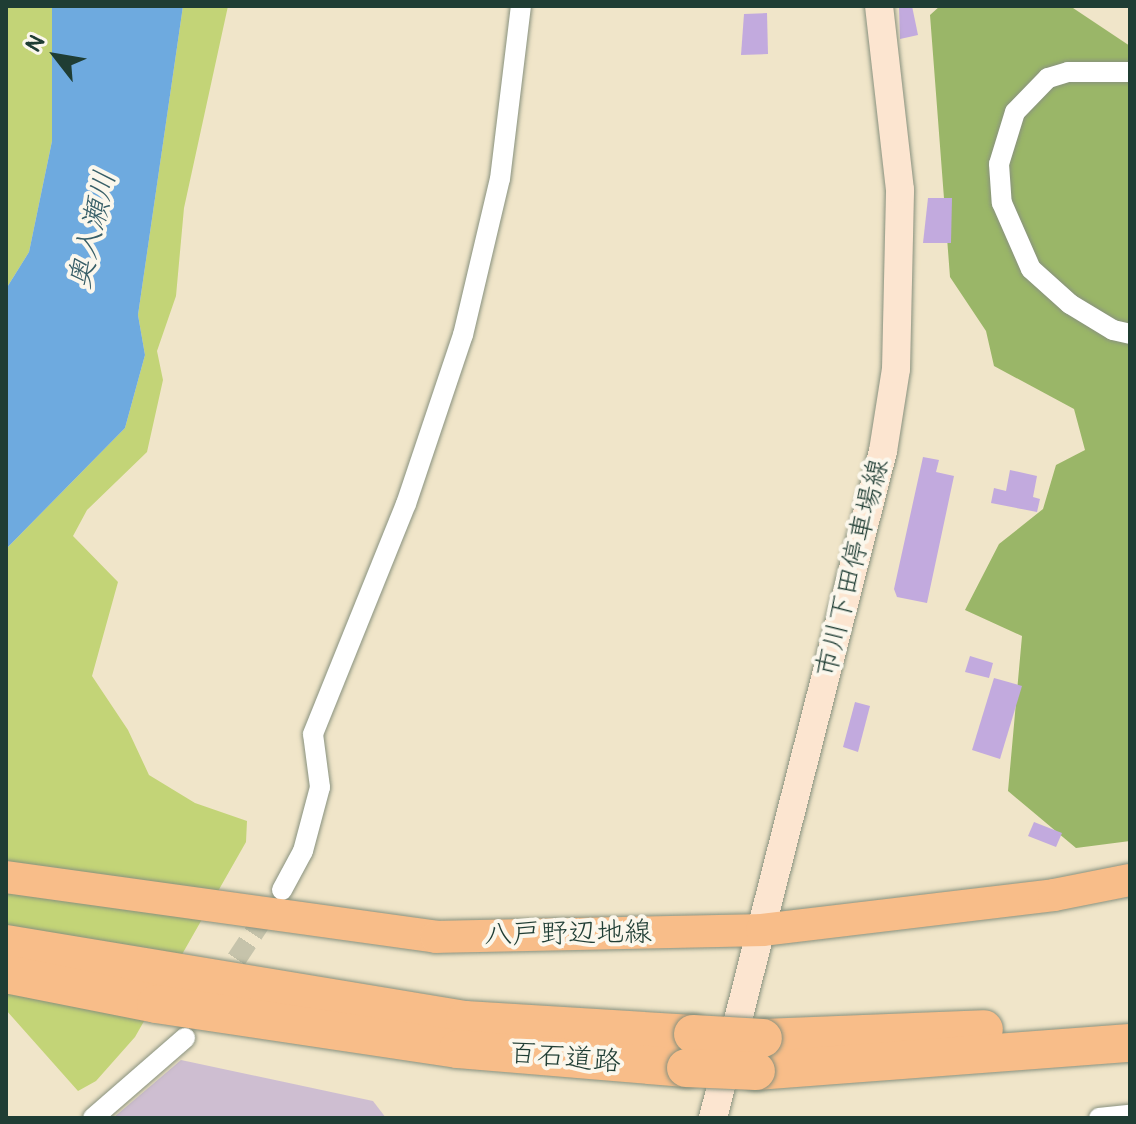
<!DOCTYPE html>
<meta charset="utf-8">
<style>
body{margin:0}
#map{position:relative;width:1136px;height:1124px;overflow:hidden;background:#f0e5c9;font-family:Pangolin,"Klee One",sans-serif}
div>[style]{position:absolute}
.industrial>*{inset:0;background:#cebed1}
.green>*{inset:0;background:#c3d477}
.forest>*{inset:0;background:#9ab668}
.water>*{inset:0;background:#6eaadf}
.building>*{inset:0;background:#c2aade}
.minor-tunnel>*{height:20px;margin-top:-10px;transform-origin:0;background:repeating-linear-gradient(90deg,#c6c3ab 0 20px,transparent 0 30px)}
.roads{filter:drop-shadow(0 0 2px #88917e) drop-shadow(0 0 2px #88917e)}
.minor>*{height:20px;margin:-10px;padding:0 10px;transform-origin:10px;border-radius:10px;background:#fff}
.secondary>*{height:28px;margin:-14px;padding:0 14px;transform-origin:14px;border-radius:14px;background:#fce5d0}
.primary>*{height:32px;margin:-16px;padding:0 16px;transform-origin:16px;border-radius:16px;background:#f8bd89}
.motorway>*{height:38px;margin:-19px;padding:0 19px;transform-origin:19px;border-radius:19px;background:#f8bd89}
.bridges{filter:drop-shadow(0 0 2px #88917e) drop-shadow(0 0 2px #88917e)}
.motorway-bridge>*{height:38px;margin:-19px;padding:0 19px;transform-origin:19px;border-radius:19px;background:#f8bd89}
span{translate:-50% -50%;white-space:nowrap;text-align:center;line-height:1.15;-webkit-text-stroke:8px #fbf7ec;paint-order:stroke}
.street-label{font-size:28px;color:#1f3d34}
.water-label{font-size:30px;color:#375e67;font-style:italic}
.frame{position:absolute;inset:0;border:8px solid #1f3d34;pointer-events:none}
.north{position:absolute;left:16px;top:16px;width:80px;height:80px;-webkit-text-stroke:6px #fbf7ec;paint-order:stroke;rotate:301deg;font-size:22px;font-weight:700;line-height:32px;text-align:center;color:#1f3d34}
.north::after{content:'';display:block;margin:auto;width:28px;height:36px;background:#1f3d34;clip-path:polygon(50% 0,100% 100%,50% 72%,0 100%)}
</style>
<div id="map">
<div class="industrial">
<div style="clip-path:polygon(181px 1060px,373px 1101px,386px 1118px,113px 1118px)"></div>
</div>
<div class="green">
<div style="clip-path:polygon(6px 6px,52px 6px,52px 141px,29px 252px,6px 289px)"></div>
<div style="clip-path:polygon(183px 6px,228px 6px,184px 208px,176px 296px,157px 351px,163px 380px,147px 452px,87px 510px,73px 536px,118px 582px,92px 676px,128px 730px,149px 775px,195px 803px,247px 821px,246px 842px,135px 1037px,96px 1081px,78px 1091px,6px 1010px,6px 549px,125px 428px,145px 355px,138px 315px)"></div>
</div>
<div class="forest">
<div style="clip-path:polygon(940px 6px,1070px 6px,1130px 46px,1130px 841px,1076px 848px,1008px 791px,1022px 636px,965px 610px,999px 544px,1043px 509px,1056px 465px,1085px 450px,1074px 409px,994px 366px,986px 331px,950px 277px,930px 15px)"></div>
</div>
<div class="water">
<div style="clip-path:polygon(52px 6px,183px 6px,138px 315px,145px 355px,125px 428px,6px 549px,6px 289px,29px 252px,52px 141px)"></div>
</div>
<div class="building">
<div style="clip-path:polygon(899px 6px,912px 6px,918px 35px,900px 39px)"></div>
<div style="clip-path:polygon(767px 13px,768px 54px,741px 55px,744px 14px)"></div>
<div style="clip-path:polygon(928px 198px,952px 198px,951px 243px,923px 243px)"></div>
<div style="clip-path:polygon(923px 457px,939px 460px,936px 472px,954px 476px,927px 603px,897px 597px,894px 589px)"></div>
<div style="clip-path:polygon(1010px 470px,1037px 476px,1033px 497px,1040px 499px,1037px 512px,991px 503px,994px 488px,1006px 491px)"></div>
<div style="clip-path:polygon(970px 656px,993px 663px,989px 678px,965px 672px)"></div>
<div style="clip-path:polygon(994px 678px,1022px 686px,1000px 759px,972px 750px)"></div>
<div style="clip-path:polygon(855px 702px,870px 706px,858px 752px,843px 747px)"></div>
<div style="clip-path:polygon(1034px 822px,1062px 833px,1056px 847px,1028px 836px)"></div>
</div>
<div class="minor-tunnel">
<div style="left:220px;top:984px;width:92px;rotate:-56.5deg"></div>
</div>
<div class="roads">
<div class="minor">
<div style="left:1130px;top:72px;width:62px;rotate:180deg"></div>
<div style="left:1068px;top:72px;width:21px;rotate:163deg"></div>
<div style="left:1048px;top:78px;width:47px;rotate:134.1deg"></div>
<div style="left:1015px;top:112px;width:54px;rotate:107.1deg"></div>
<div style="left:999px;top:164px;width:39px;rotate:86deg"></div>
<div style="left:1002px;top:203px;width:72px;rotate:66.3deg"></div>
<div style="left:1031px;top:269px;width:52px;rotate:41.9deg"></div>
<div style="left:1070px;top:304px;width:50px;rotate:31.2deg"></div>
<div style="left:1113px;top:330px;width:17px;rotate:13deg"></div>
<div style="left:282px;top:890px;width:44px;rotate:-61.7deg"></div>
<div style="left:303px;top:851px;width:66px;rotate:-75.1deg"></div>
<div style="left:320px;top:787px;width:53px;rotate:-97.5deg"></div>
<div style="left:313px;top:734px;width:248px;rotate:-68deg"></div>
<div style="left:406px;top:504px;width:178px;rotate:-71.4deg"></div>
<div style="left:463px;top:335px;width:160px;rotate:-76.7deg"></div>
<div style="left:500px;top:179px;width:174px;rotate:-83.1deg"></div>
<div style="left:93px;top:1118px;width:122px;rotate:-41deg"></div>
<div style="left:1099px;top:1118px;width:31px;rotate:-6deg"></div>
</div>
<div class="secondary">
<div style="left:713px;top:1118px;width:688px;rotate:-75.7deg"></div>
<div style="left:883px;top:451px;width:83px;rotate:-81deg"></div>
<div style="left:896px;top:369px;width:179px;rotate:-88.7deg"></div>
<div style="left:900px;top:190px;width:185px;rotate:-96.5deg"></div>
</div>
<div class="primary">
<div style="left:6px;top:877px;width:434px;rotate:7.9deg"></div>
<div style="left:436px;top:937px;width:326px;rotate:-1.2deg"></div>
<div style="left:762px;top:930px;width:294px;rotate:-6.8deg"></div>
<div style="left:1054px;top:895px;width:77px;rotate:-11.2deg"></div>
</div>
<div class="motorway">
<div style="left:6px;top:944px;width:465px;rotate:9.4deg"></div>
<div style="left:465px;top:1020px;width:228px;rotate:3.5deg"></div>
<div style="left:6px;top:974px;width:153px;rotate:11.3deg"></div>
<div style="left:156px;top:1004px;width:305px;rotate:8.5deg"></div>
<div style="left:458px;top:1049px;width:229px;rotate:4.8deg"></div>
<div style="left:763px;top:1038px;width:221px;rotate:-2.3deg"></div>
<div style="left:756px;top:1071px;width:375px;rotate:-4.3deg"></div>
</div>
</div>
<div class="bridges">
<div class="motorway-bridge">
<div style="left:693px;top:1034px;width:70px;rotate:3.3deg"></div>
<div style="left:686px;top:1068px;width:70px;rotate:2.5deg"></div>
</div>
</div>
<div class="street-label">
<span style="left:853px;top:568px;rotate:-76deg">市川下田停車場線</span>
<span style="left:568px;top:934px;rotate:-1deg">八戸野辺地線</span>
<span style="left:565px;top:1058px;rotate:5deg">百石道路</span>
</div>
<div class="water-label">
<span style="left:93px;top:230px;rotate:-77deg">奥入瀬川</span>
</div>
<div class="frame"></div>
<div class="north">N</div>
</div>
